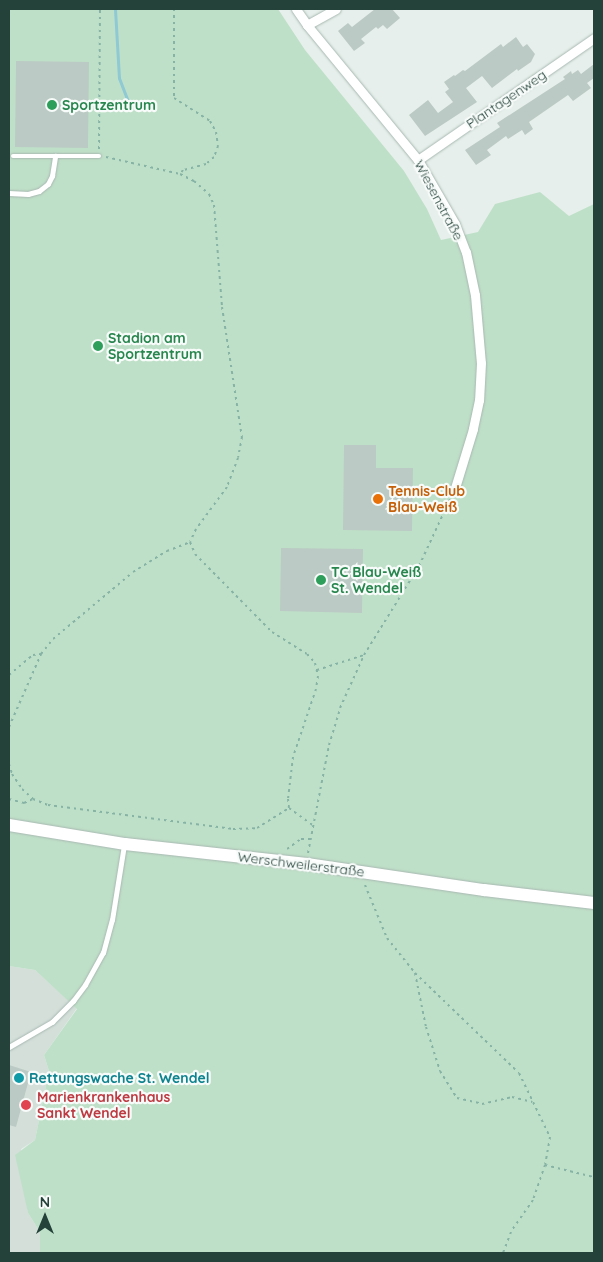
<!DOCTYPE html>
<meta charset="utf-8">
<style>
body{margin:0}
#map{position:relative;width:603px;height:1262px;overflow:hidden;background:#e6efeb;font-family:Quicksand,sans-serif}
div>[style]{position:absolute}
.built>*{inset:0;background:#d4dfda}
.green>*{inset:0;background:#bfe0c8}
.stream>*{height:3px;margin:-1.5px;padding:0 1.5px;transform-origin:1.5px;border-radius:1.5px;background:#8ec9d4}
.building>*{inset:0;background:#bbcac4}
.path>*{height:2px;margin-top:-1px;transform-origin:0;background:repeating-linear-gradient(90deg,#86b3a5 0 2.5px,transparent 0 6.5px)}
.roads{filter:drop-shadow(0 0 1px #a8b8b2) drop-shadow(0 0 1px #a8b8b2)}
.service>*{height:4.5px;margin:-2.25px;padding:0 2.25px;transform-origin:2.25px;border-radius:2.25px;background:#fff}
.minor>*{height:9px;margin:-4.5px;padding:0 4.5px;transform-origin:4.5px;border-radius:4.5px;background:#fff}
.secondary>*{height:12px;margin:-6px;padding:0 6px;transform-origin:6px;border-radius:6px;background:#fff}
.dots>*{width:14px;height:14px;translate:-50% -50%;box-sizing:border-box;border:2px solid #f7fbf9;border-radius:50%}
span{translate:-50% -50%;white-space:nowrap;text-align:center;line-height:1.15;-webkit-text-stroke:4.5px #f7fbf9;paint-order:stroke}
.street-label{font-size:14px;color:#24423a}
.leisure-label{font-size:14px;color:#27864d;font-weight:700}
.left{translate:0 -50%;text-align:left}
.food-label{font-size:14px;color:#c56008;font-weight:700}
.culture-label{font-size:14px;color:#0d838f;font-weight:700}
.health-label{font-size:14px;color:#be3a42;font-weight:700}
.frame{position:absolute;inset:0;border:10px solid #24423a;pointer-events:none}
.north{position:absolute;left:20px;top:1192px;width:50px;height:50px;-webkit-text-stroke:4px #f7fbf9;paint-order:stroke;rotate:0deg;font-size:14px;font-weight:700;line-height:20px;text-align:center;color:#24423a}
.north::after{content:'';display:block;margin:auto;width:18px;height:22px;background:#24423a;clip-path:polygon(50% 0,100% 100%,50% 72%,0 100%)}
</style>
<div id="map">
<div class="built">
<div style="clip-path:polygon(9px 966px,35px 970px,77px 1008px,44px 1055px,49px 1071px,35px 1140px,21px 1149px,28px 1213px,40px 1232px,40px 1253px,9px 1253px)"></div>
</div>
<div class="green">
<div style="clip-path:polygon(9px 9px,278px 9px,305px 50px,404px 171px,427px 209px,441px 240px,478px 232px,495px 204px,540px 192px,569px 216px,594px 204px,594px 1253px,40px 1253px,40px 1232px,28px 1213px,15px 1155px,35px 1140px,49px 1071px,44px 1055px,77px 1009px,35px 970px,9px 966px)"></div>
</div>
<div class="stream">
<div style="left:115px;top:9px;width:69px;rotate:86.7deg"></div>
<div style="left:119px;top:78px;width:28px;rotate:69deg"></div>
</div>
<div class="building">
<div style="clip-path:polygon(375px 9px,392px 9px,400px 18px,387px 29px,383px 25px,378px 29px,376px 27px,361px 39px,365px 43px,354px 51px,338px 31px,348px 23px,352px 27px)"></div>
<div style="clip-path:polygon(516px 37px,523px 47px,527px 44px,535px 54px,531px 62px,518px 71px,517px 69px,492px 88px,482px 76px,466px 88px,477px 102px,425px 136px,409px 115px,428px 100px,438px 113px,453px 102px,445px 92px,449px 89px,444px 82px,454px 75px,455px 76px,463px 70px,465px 71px,501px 44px,503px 47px)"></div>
<div style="clip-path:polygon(16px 61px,89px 62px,88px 148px,15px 147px)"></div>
<div style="clip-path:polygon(594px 64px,594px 78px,587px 83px,591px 88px,573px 101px,568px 95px,529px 122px,533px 129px,525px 135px,522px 130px,508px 139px,506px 136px,487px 150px,491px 155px,476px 165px,465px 150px,500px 127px,497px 123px,565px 79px,563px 77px,571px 71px,572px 74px,578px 70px,581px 74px)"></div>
<div style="clip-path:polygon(344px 445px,376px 445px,376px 468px,413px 468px,412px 531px,343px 530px)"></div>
<div style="clip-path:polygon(281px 548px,363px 549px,362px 613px,280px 611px)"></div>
<div style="clip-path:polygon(9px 1065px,31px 1072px,16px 1127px,9px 1125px)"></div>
</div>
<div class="path">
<div style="left:174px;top:9px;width:89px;rotate:90deg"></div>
<div style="left:174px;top:98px;width:43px;rotate:32.6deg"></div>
<div style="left:210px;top:121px;width:13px;rotate:61deg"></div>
<div style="left:216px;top:132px;width:14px;rotate:82deg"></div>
<div style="left:218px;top:146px;width:12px;rotate:110deg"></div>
<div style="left:214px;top:157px;width:11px;rotate:139deg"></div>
<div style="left:206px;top:164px;width:24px;rotate:165deg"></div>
<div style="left:183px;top:170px;width:5px;rotate:127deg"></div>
<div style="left:99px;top:149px;width:140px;rotate:-89.6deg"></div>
<div style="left:106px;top:157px;width:76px;rotate:12.9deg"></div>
<div style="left:180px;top:174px;width:16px;rotate:27deg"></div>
<div style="left:194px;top:181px;width:20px;rotate:41deg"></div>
<div style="left:209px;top:194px;width:12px;rotate:66deg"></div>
<div style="left:214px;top:205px;width:102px;rotate:85.5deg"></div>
<div style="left:222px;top:307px;width:132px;rotate:81.3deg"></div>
<div style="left:242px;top:437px;width:21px;rotate:101deg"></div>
<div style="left:238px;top:458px;width:31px;rotate:111deg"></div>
<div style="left:227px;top:487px;width:52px;rotate:126.4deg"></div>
<div style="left:196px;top:529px;width:14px;rotate:115deg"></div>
<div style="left:190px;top:542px;width:13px;rotate:67deg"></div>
<div style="left:195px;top:554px;width:110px;rotate:45.4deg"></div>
<div style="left:272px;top:632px;width:41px;rotate:32.2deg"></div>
<div style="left:307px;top:654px;width:12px;rotate:48deg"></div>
<div style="left:315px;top:663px;width:13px;rotate:77deg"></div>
<div style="left:318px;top:676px;width:13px;rotate:99deg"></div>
<div style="left:316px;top:689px;width:72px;rotate:108.7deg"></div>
<div style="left:293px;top:757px;width:42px;rotate:96.8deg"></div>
<div style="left:288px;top:799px;width:9px;rotate:84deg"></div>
<div style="left:289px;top:808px;width:29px;rotate:36deg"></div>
<div style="left:317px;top:670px;width:49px;rotate:-17.7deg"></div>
<div style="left:9px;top:675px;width:31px;rotate:-40deg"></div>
<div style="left:33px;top:655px;width:8px;rotate:-7deg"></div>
<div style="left:9px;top:727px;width:80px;rotate:-66.3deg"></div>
<div style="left:41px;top:654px;width:19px;rotate:-51deg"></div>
<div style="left:53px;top:639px;width:104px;rotate:-39.9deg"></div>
<div style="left:133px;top:572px;width:40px;rotate:-32deg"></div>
<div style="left:167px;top:551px;width:25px;rotate:-21deg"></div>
<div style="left:9px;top:764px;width:10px;rotate:73deg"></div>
<div style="left:12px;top:774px;width:18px;rotate:56deg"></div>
<div style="left:22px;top:789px;width:15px;rotate:42deg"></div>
<div style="left:33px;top:799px;width:16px;rotate:22deg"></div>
<div style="left:48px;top:805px;width:187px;rotate:7.4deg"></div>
<div style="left:233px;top:829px;width:24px;rotate:-2deg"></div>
<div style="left:257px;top:828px;width:36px;rotate:-32deg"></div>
<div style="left:9px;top:799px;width:16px;rotate:15deg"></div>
<div style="left:24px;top:803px;width:10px;rotate:-24deg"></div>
<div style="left:287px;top:849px;width:17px;rotate:-36deg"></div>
<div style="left:301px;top:839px;width:9px"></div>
<div style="left:308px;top:853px;width:110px;rotate:-79deg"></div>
<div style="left:329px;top:745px;width:39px;rotate:-73deg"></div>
<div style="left:340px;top:708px;width:58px;rotate:-65.6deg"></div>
<div style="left:364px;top:655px;width:105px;rotate:-58.3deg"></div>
<div style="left:419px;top:566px;width:76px;rotate:-65.1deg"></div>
<div style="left:365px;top:885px;width:57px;rotate:67.5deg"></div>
<div style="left:387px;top:938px;width:45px;rotate:51.3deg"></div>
<div style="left:415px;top:973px;width:144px;rotate:43.9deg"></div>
<div style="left:519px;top:1073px;width:71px;rotate:64.2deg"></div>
<div style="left:550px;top:1137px;width:28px;rotate:100deg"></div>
<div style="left:545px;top:1165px;width:37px;rotate:109deg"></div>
<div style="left:533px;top:1200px;width:39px;rotate:125deg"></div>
<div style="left:511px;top:1232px;width:22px;rotate:111deg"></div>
<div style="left:415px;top:973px;width:55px;rotate:78.5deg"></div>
<div style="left:426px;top:1027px;width:46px;rotate:72.3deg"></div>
<div style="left:440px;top:1071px;width:32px;rotate:58deg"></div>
<div style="left:457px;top:1098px;width:26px;rotate:13deg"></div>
<div style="left:482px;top:1104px;width:31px;rotate:-13deg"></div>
<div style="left:512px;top:1097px;width:21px;rotate:14deg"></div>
<div style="left:545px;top:1165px;width:50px;rotate:13.8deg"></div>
</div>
<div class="roads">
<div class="service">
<div style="left:13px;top:156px;width:86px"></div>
<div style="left:9px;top:193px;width:19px;rotate:3deg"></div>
<div style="left:28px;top:194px;width:11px;rotate:-15deg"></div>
<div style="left:39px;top:191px;width:11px;rotate:-38deg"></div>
<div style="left:48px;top:184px;width:9px;rotate:-63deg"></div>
<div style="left:52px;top:176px;width:20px;rotate:-81deg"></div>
<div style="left:9px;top:1047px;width:50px;rotate:-30.2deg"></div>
<div style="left:52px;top:1022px;width:30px;rotate:-45deg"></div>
<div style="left:73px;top:1001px;width:20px;rotate:-53deg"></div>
<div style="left:85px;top:985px;width:37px;rotate:-61deg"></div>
<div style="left:103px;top:953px;width:34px;rotate:-75deg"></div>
<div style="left:112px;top:920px;width:76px;rotate:-80.9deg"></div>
</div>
<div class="minor">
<div style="left:296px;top:9px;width:19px;rotate:55deg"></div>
<div style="left:307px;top:25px;width:175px;rotate:50.6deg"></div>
<div style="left:418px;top:160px;width:74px;rotate:60deg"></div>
<div style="left:455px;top:224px;width:30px;rotate:69deg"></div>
<div style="left:466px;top:252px;width:44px;rotate:78.2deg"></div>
<div style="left:475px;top:295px;width:68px;rotate:85deg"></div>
<div style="left:481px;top:363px;width:37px;rotate:93deg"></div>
<div style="left:479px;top:400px;width:30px;rotate:102deg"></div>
<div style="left:473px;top:429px;width:62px;rotate:107deg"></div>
<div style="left:307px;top:25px;width:33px;rotate:-29deg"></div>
<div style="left:418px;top:160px;width:214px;rotate:-34.7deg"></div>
</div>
<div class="secondary">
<div style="left:9px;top:825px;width:118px;rotate:9.3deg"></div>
<div style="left:125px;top:844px;width:183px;rotate:6.3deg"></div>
<div style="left:307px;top:864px;width:179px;rotate:8.4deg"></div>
<div style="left:484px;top:890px;width:111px;rotate:6.7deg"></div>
</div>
</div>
<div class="dots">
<div style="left:52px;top:105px;background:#2e9e5b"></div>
<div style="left:98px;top:346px;background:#2e9e5b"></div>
<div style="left:378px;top:499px;background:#e8710a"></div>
<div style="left:321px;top:580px;background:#2e9e5b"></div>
<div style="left:19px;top:1078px;background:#0f9aa8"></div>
<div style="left:26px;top:1105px;background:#e0444e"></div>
</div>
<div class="street-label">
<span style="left:506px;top:99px;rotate:-34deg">Plantagenweg</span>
<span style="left:439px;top:200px;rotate:62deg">Wiesenstraße</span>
<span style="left:301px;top:864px;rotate:7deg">Werschweilerstraße</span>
</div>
<div class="leisure-label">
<span class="left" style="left:62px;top:105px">Sportzentrum</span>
<span class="left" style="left:108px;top:346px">Stadion am<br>Sportzentrum</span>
<span class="left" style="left:331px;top:580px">TC Blau-Weiß<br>St. Wendel</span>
</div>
<div class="food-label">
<span class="left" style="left:388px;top:499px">Tennis-Club<br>Blau-Weiß</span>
</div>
<div class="culture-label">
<span class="left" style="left:29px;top:1078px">Rettungswache St. Wendel</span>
</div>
<div class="health-label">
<span class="left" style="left:37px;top:1105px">Marienkrankenhaus<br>Sankt Wendel</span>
</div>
<div class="frame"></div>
<div class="north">N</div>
</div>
